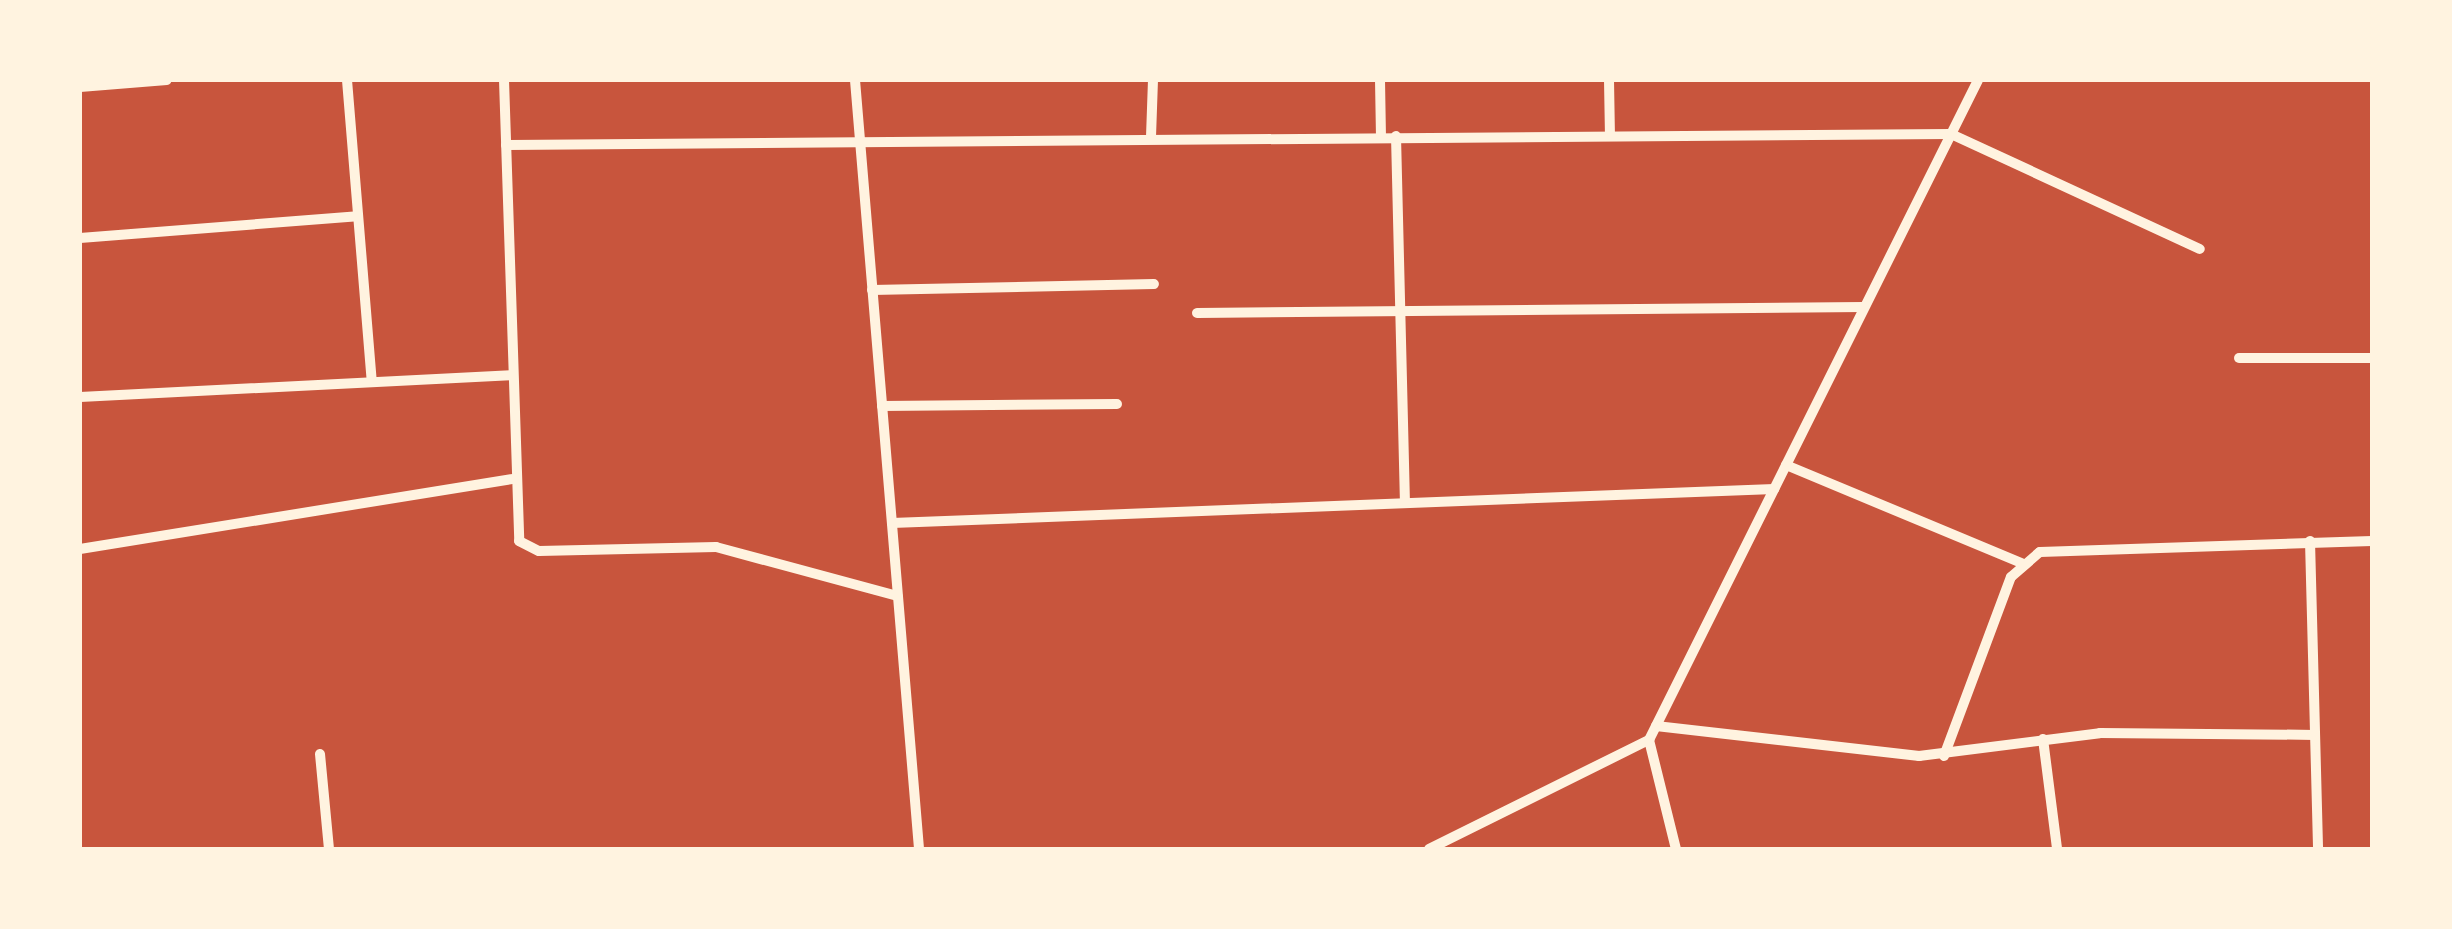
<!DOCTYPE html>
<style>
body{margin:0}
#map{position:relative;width:2452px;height:929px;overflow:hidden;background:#c8553d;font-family:Lato,sans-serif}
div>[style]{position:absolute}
.minor>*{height:10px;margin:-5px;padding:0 5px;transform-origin:5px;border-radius:5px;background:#fff3e0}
span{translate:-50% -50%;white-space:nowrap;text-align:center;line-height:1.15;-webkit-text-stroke:9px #fff3e0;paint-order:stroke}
.frame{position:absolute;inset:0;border:82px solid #fff3e0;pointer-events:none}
</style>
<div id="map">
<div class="minor">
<div style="left:347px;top:80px;width:303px;rotate:85.3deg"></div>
<div style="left:504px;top:80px;width:461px;rotate:88.1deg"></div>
<div style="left:519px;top:541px;width:22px;rotate:27deg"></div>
<div style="left:539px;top:551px;width:177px;rotate:-1.3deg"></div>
<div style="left:716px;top:547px;width:188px;rotate:15.1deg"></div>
<div style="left:855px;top:80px;width:772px;rotate:85.24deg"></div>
<div style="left:1380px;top:80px;width:56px;rotate:89deg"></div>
<div style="left:1609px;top:80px;width:55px;rotate:89deg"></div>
<div style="left:80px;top:87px;width:87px;rotate:-4.6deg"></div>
<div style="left:1396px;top:136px;width:367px;rotate:88.6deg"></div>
<div style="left:1151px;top:137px;width:57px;rotate:-88deg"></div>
<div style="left:506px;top:145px;width:1445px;rotate:-0.44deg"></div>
<div style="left:1951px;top:134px;width:274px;rotate:24.8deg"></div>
<div style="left:80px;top:238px;width:278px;rotate:-4.5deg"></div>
<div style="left:872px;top:290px;width:282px;rotate:-1.2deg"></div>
<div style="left:1197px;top:313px;width:667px;rotate:-0.52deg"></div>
<div style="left:2239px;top:358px;width:133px"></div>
<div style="left:80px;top:397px;width:433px;rotate:-2.9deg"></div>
<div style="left:882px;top:406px;width:235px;rotate:-0.5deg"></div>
<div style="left:1786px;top:465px;width:255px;rotate:22.6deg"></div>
<div style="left:892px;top:523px;width:883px;rotate:-2.21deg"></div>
<div style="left:2310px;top:541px;width:308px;rotate:88.5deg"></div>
<div style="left:80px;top:549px;width:439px;rotate:-9.2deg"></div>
<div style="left:1656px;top:726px;width:265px;rotate:6.5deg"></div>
<div style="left:1919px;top:756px;width:182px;rotate:-7.2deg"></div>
<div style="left:2100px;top:733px;width:215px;rotate:0.5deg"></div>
<div style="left:2043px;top:739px;width:111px;rotate:82.7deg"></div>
<div style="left:1649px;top:740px;width:112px;rotate:76.1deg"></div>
<div style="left:320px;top:754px;width:95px;rotate:84.6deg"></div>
<div style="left:1944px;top:756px;width:191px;rotate:-69.5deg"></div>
<div style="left:2011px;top:577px;width:38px;rotate:-41deg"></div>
<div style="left:2040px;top:552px;width:332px;rotate:-1.9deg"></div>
<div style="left:1429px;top:849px;width:246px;rotate:-26.4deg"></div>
<div style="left:1649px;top:740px;width:737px;rotate:-63.5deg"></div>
</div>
<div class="frame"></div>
</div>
